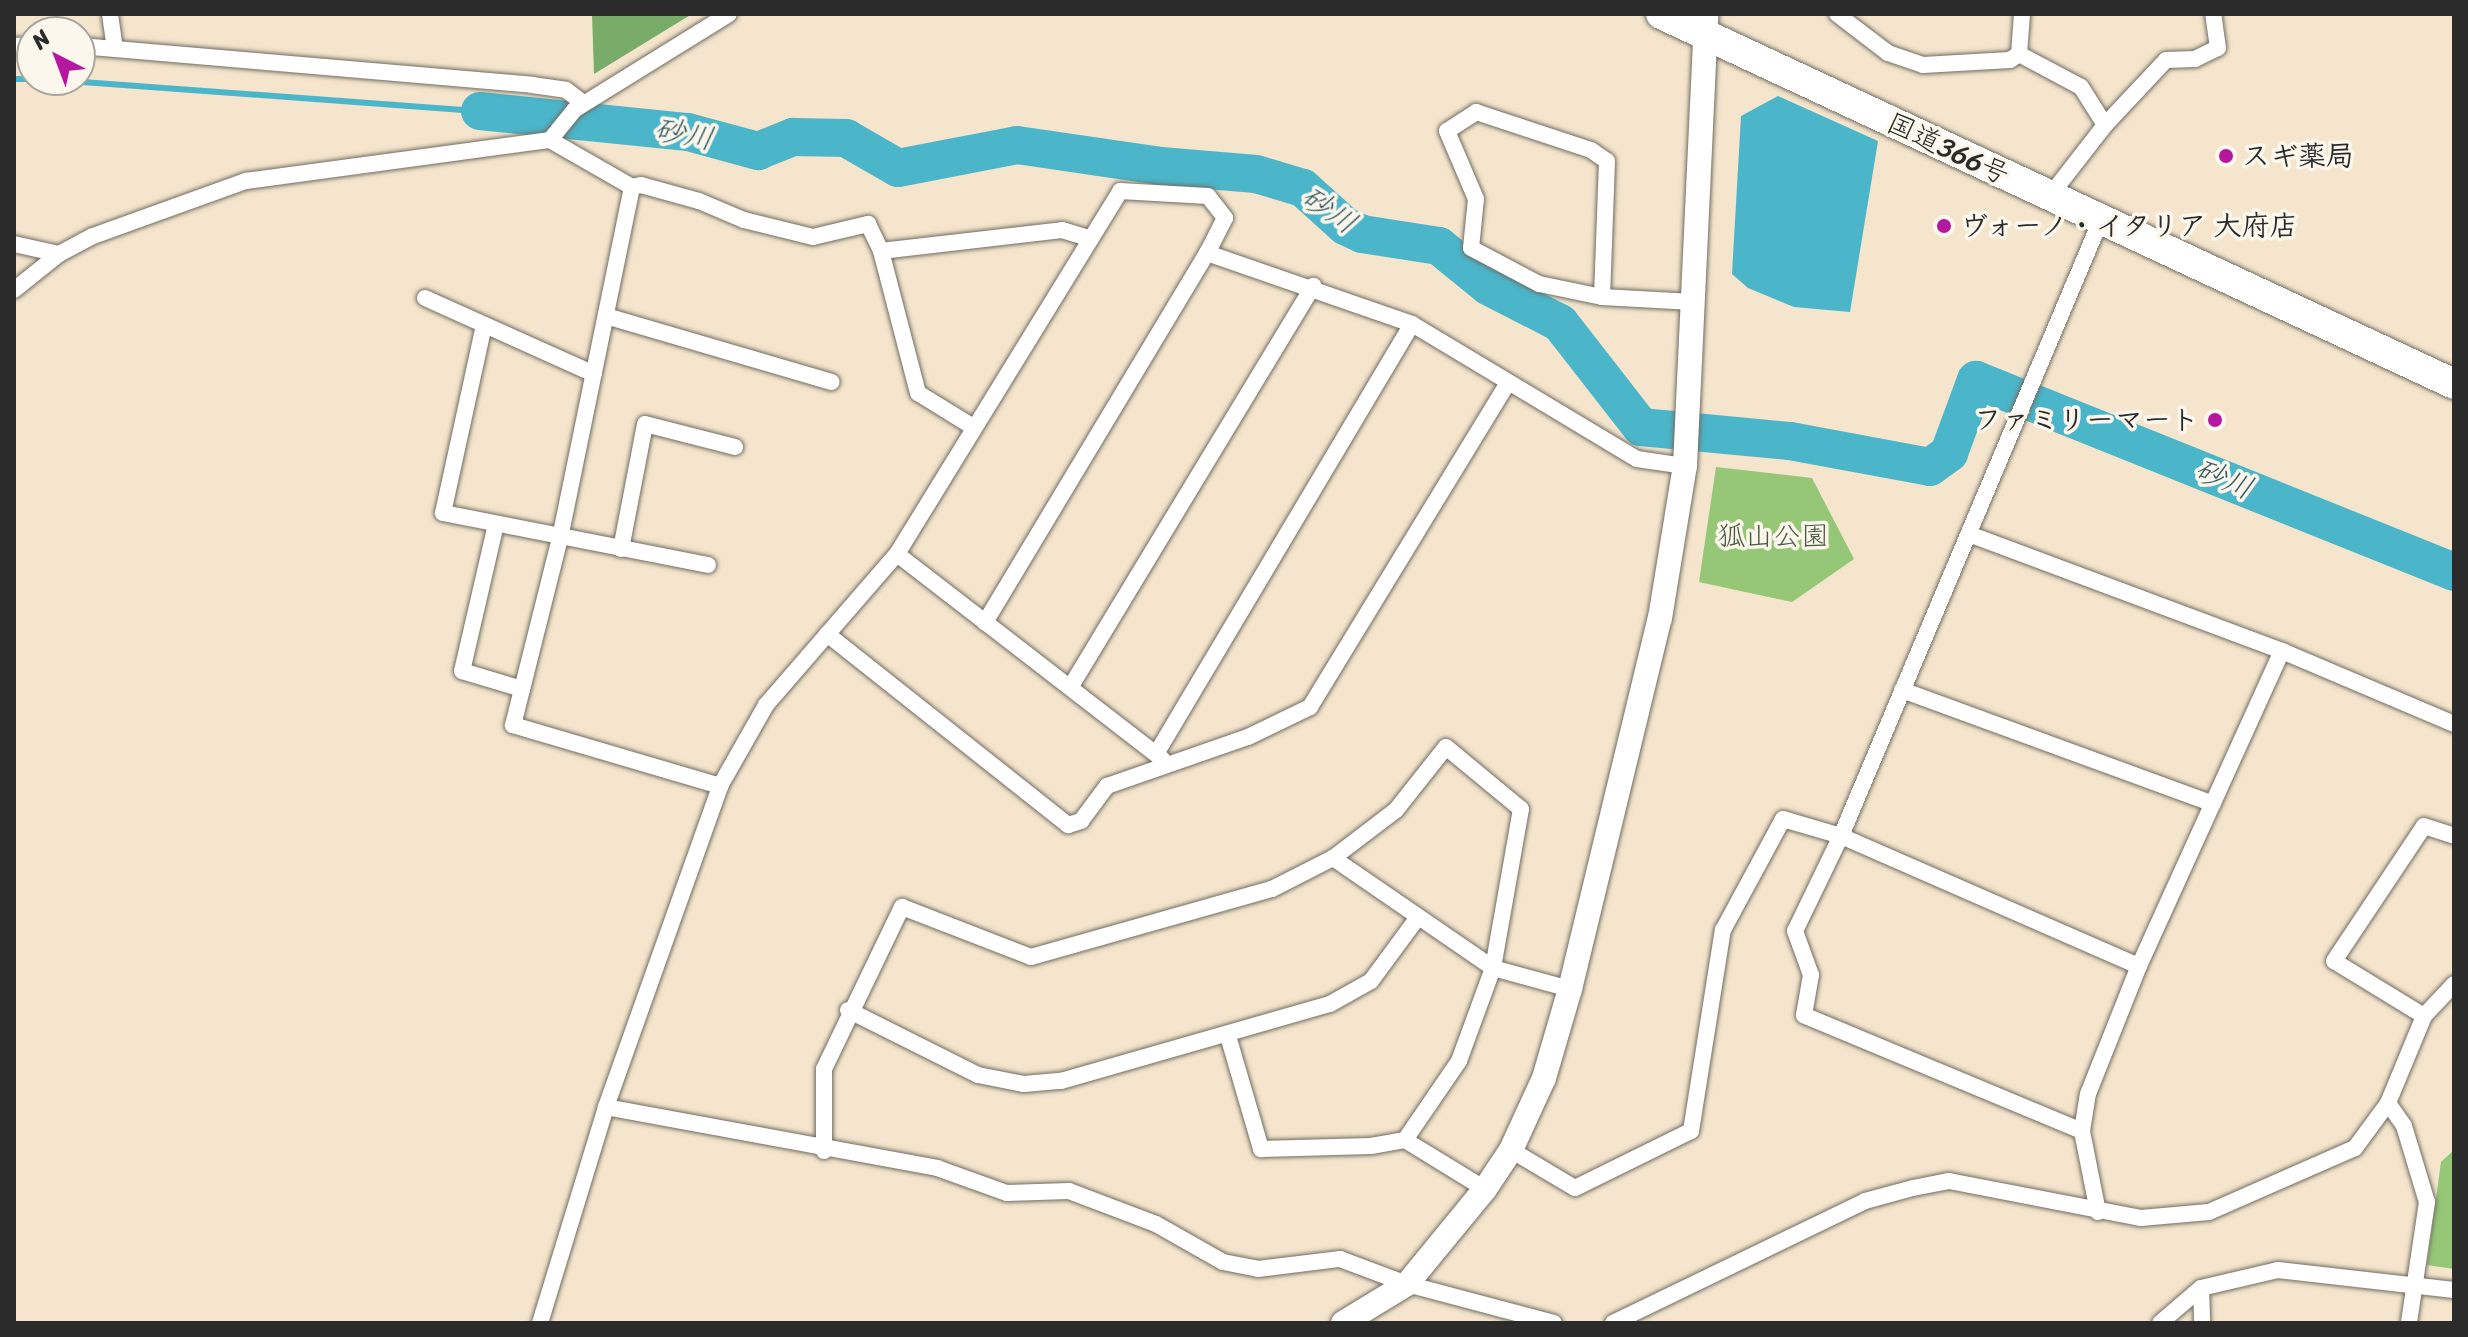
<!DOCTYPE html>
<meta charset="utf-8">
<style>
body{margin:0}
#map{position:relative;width:2468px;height:1337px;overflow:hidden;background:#f4e5cc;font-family:Sriracha,"Klee One",sans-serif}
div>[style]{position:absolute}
.green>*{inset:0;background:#95c777}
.forest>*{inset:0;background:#78ac68}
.water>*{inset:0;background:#4bb5c9}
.stream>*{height:6px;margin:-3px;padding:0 3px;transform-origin:3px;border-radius:3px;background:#4bb5c9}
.river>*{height:38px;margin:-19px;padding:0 19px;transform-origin:19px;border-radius:19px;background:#4bb5c9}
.roads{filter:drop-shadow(0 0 2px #716c63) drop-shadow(0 0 2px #716c63)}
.street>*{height:16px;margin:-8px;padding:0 8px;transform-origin:8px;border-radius:8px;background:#fff}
.secondary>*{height:24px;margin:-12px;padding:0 12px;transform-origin:12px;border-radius:12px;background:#fff}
.highway>*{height:30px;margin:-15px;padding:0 15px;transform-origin:15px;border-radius:15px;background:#fff}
.dots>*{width:22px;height:22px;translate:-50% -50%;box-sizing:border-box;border:4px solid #fbf7ec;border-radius:50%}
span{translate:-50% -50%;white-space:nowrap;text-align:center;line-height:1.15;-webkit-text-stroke:7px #fbf7ec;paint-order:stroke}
.street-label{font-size:28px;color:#2b2b2b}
.poi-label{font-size:28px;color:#2b2b2b;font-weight:700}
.left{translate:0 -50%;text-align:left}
.right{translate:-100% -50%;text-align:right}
.park-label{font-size:28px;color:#4b5a42}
.water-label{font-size:30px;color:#365b62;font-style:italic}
.frame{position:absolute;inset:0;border:16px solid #2b2b2b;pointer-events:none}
.north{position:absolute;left:16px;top:16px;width:80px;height:80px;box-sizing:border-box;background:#fbf7ec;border:2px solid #a8a59f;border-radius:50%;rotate:318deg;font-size:22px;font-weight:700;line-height:32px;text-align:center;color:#2b2b2b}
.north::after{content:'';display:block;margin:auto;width:28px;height:36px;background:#b5179e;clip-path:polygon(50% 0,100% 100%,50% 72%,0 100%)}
</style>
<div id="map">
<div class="green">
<div style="clip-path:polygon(1716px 467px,1812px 478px,1854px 559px,1792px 602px,1699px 582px)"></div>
<div style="clip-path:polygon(2454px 1150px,2454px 1269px,2427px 1265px,2441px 1162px)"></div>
</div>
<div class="forest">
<div style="clip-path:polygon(592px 14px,692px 14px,594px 74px)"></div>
</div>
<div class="water">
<div style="clip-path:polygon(1778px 96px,1878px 141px,1850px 312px,1794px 307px,1748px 288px,1732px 274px,1741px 116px)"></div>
</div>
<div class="stream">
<div style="left:14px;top:79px;width:18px"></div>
<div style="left:55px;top:80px;width:426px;rotate:4.2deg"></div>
</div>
<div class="river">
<div style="left:480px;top:111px;width:209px;rotate:5.8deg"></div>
<div style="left:688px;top:132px;width:73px;rotate:15.2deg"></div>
<div style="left:758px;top:151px;width:38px;rotate:-22deg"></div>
<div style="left:793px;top:137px;width:53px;rotate:1.1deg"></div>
<div style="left:846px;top:138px;width:60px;rotate:30deg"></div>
<div style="left:898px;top:168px;width:121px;rotate:-10.9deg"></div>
<div style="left:1017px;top:145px;width:146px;rotate:8.3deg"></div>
<div style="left:1161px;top:166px;width:95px;rotate:4.8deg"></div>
<div style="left:1256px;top:174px;width:49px;rotate:16.6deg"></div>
<div style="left:1303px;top:188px;width:57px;rotate:42.1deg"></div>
<div style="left:1345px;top:226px;width:19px;rotate:25deg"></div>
<div style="left:1362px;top:234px;width:78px;rotate:8.9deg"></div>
<div style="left:1439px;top:246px;width:63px;rotate:39.2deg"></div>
<div style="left:1488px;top:286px;width:81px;rotate:27.2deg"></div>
<div style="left:1560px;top:323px;width:132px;rotate:52.1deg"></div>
<div style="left:1641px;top:427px;width:150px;rotate:5.4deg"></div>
<div style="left:1790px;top:441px;width:142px;rotate:10.5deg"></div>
<div style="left:1930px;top:467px;width:24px;rotate:-36deg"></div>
<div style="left:1949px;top:453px;width:78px;rotate:-69.7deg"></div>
<div style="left:1976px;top:380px;width:515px;rotate:21.88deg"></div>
</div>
<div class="roads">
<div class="street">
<div style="left:110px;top:14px;width:34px;rotate:82deg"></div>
<div style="left:1837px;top:14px;width:64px;rotate:37.4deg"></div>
<div style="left:1888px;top:53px;width:37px;rotate:19deg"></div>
<div style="left:1923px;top:65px;width:87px;rotate:-3.3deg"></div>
<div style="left:2010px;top:60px;width:11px;rotate:-34deg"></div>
<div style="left:14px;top:46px;width:18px;rotate:-3deg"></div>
<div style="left:80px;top:46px;width:454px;rotate:4.9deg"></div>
<div style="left:532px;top:85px;width:34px;rotate:8deg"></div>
<div style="left:566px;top:90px;width:21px;rotate:37deg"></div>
<div style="left:2019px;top:54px;width:70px;rotate:28deg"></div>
<div style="left:2081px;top:87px;width:45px;rotate:57.7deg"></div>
<div style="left:2105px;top:125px;width:91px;rotate:127.9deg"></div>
<div style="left:2019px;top:54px;width:40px;rotate:-85.7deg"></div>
<div style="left:1476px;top:112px;width:121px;rotate:18.3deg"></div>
<div style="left:1591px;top:150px;width:19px;rotate:35deg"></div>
<div style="left:1607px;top:161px;width:136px;rotate:92.1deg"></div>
<div style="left:1602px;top:297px;width:64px;rotate:-168.3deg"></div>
<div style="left:1539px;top:284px;width:77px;rotate:-152.1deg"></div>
<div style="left:1471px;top:248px;width:49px;rotate:-84.2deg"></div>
<div style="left:1476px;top:199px;width:74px;rotate:-113.1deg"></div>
<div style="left:1447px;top:131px;width:35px;rotate:-33deg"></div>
<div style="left:2105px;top:125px;width:89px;rotate:-46.8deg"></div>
<div style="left:2166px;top:60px;width:29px;rotate:-2deg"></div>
<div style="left:2195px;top:59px;width:25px;rotate:-26deg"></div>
<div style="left:2218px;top:48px;width:34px;rotate:-98deg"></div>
<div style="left:550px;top:140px;width:38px;rotate:-51deg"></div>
<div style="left:574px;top:110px;width:182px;rotate:-31.8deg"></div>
<div style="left:632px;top:187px;width:358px;rotate:101.6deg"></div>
<div style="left:560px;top:538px;width:193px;rotate:104.1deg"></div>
<div style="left:513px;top:725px;width:216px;rotate:16.4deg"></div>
<div style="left:14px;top:244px;width:46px;rotate:12.5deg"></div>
<div style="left:881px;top:251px;width:182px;rotate:-6.6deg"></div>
<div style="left:1062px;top:230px;width:30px;rotate:17deg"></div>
<div style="left:1207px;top:253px;width:217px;rotate:19.1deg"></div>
<div style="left:1412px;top:324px;width:262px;rotate:31deg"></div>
<div style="left:1637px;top:459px;width:49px;rotate:8.3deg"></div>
<div style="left:14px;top:290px;width:58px;rotate:-38.7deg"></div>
<div style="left:59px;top:254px;width:38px;rotate:-28deg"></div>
<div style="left:93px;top:236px;width:163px;rotate:-19.8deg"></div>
<div style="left:246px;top:181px;width:307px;rotate:-7.7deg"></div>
<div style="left:550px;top:140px;width:95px;rotate:29.8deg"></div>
<div style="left:632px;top:187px;width:9px;rotate:-13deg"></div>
<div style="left:641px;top:185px;width:60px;rotate:15.4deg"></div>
<div style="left:699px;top:201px;width:49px;rotate:22.9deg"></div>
<div style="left:744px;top:220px;width:71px;rotate:13.8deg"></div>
<div style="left:813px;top:237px;width:57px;rotate:-13.3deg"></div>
<div style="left:868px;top:224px;width:30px;rotate:64deg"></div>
<div style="left:881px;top:251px;width:147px;rotate:75.4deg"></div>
<div style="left:918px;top:393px;width:65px;rotate:31.7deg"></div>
<div style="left:1602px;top:297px;width:91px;rotate:3.1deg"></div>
<div style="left:425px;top:298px;width:185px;rotate:24.2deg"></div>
<div style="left:606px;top:316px;width:235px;rotate:16.3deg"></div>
<div style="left:484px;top:325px;width:192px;rotate:102.3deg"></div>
<div style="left:443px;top:513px;width:270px;rotate:11.1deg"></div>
<div style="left:496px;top:524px;width:151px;rotate:103deg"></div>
<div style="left:462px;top:671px;width:63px;rotate:16.7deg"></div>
<div style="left:1969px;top:534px;width:334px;rotate:20.5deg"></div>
<div style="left:2282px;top:651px;width:187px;rotate:23deg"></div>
<div style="left:621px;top:549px;width:127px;rotate:-79.1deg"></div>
<div style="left:645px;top:424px;width:93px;rotate:14.3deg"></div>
<div style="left:897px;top:554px;width:335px;rotate:37.7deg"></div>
<div style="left:827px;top:634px;width:308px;rotate:38.4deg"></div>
<div style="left:1068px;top:825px;width:14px;rotate:-17deg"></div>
<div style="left:1081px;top:821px;width:44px;rotate:-53.4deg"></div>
<div style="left:1107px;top:786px;width:149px;rotate:-19.2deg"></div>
<div style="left:1248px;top:737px;width:69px;rotate:-25.8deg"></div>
<div style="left:1310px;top:707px;width:380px;rotate:-58.6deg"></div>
<div style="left:1071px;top:686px;width:468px;rotate:-58.8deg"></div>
<div style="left:1902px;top:690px;width:331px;rotate:20.1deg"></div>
<div style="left:1156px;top:754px;width:500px;rotate:-59.23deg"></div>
<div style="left:1333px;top:858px;width:194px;rotate:34.5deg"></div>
<div style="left:1493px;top:968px;width:80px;rotate:15.3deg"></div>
<div style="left:848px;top:1010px;width:145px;rotate:26.6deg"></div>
<div style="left:978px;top:1075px;width:47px;rotate:11.1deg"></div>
<div style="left:1024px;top:1084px;width:37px;rotate:-5deg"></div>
<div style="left:1061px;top:1081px;width:280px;rotate:-16deg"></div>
<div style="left:1330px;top:1004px;width:47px;rotate:-29.3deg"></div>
<div style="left:1371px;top:981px;width:76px;rotate:-53.6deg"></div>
<div style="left:2424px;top:1016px;width:105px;rotate:-148.6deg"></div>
<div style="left:2334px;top:961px;width:162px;rotate:-56.3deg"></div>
<div style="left:2424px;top:826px;width:32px;rotate:18deg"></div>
<div style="left:1228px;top:1036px;width:118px;rotate:73.7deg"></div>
<div style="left:1261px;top:1149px;width:110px;rotate:-1.6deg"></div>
<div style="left:1371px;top:1146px;width:35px;rotate:-10deg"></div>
<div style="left:1405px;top:1140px;width:94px;rotate:31.5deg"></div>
<div style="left:2388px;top:1103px;width:28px;rotate:55deg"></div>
<div style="left:2404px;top:1126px;width:79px;rotate:73.2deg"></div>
<div style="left:2427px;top:1202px;width:122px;rotate:98.5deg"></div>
<div style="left:606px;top:1107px;width:337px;rotate:10.4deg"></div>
<div style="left:937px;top:1168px;width:74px;rotate:19.7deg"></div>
<div style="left:1007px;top:1193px;width:62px;rotate:-1.8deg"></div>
<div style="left:1069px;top:1191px;width:93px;rotate:20.8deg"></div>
<div style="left:1156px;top:1224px;width:77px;rotate:29.6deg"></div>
<div style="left:1223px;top:1262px;width:36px;rotate:11deg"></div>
<div style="left:1258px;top:1269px;width:83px;rotate:-7deg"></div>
<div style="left:1340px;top:1259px;width:72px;rotate:20.5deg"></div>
<div style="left:1407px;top:1284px;width:152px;rotate:14.9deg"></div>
<div style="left:2082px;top:1131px;width:301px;rotate:-157.4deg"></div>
<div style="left:1804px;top:1015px;width:41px;rotate:-80.1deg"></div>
<div style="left:1811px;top:975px;width:47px;rotate:-110deg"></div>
<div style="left:1795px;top:931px;width:106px;rotate:-64.2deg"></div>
<div style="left:1841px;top:836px;width:666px;rotate:-67.13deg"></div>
<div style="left:1511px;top:1150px;width:74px;rotate:30.7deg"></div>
<div style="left:1575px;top:1188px;width:129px;rotate:-26.2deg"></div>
<div style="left:1691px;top:1131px;width:204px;rotate:-81deg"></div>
<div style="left:1723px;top:930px;width:126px;rotate:-61.6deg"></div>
<div style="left:1783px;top:819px;width:60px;rotate:16.3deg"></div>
<div style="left:1841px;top:836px;width:325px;rotate:23.6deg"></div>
<div style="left:824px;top:1151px;width:82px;rotate:-90deg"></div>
<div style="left:824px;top:1069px;width:180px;rotate:-64.3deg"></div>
<div style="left:902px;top:907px;width:138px;rotate:21.2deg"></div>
<div style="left:1031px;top:957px;width:250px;rotate:-15.8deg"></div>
<div style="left:1272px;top:889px;width:68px;rotate:-26.9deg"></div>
<div style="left:1333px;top:858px;width:79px;rotate:-37.3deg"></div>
<div style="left:1396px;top:810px;width:80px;rotate:-51.6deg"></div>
<div style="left:1446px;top:747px;width:97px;rotate:39.6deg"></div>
<div style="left:1521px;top:809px;width:161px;rotate:100deg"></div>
<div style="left:1493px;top:968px;width:99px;rotate:110.1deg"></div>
<div style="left:1459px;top:1061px;width:96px;rotate:124.4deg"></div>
<div style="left:2098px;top:1212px;width:83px;rotate:-101.2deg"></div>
<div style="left:2082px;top:1131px;width:37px;rotate:-81deg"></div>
<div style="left:2088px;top:1094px;width:138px;rotate:-68.3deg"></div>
<div style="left:2139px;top:966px;width:346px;rotate:-65.6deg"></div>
<div style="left:2201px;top:1288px;width:35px;rotate:88deg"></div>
<div style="left:540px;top:1323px;width:226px;rotate:-73deg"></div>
<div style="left:606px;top:1107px;width:341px;rotate:-70.4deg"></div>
<div style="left:720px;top:786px;width:93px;rotate:-60.4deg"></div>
<div style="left:766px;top:705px;width:200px;rotate:-49.1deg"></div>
<div style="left:897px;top:554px;width:426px;rotate:-58.4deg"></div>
<div style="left:1120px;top:191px;width:88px;rotate:3.3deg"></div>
<div style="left:1208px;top:196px;width:28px;rotate:52deg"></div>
<div style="left:1225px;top:218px;width:39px;rotate:117deg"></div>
<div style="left:1207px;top:253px;width:431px;rotate:121deg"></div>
<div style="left:1613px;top:1323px;width:280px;rotate:-25.8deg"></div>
<div style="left:1865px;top:1201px;width:50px;rotate:-15.2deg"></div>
<div style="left:1913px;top:1188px;width:37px;rotate:-11deg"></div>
<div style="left:1949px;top:1181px;width:196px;rotate:10.9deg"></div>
<div style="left:2141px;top:1218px;width:68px;rotate:-5deg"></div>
<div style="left:2209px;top:1212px;width:159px;rotate:-23.7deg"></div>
<div style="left:2355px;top:1148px;width:56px;rotate:-53.7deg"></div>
<div style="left:2388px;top:1103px;width:94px;rotate:-67.5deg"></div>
<div style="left:2424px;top:1016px;width:44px;rotate:-46.8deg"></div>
<div style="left:2160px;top:1323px;width:54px;rotate:-40.5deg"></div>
<div style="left:2201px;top:1288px;width:79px;rotate:-13.2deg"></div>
<div style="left:2278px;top:1270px;width:177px;rotate:6.5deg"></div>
</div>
<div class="secondary">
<div style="left:1343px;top:1323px;width:75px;rotate:-31.4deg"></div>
<div style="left:1407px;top:1284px;width:123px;rotate:-50.6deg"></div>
<div style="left:1485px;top:1189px;width:47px;rotate:-56.3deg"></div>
<div style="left:1511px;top:1150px;width:79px;rotate:-65.4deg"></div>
<div style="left:1544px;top:1078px;width:93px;rotate:-73.7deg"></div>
<div style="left:1570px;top:989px;width:382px;rotate:-76.4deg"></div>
<div style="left:1660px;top:618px;width:154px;rotate:-80.7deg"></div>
<div style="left:1685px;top:466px;width:452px;rotate:-87.3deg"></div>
</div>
<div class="highway">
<div style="left:1661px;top:14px;width:875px;rotate:25.01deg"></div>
</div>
</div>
<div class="dots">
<div style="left:2226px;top:156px;background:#b5179e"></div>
<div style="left:1944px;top:226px;background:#b5179e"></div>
<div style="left:2215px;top:420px;background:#b5179e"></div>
</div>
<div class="street-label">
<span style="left:1948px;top:149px;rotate:25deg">国道366号</span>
</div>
<div class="poi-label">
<span class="left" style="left:2242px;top:156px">スギ薬局</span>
<span class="left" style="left:1960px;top:226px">ヴォーノ・イタリア 大府店</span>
<span class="right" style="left:2199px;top:420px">ファミリーマート</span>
</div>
<div class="park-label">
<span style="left:1773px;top:536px">狐山公園</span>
</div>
<div class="water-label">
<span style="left:684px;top:134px;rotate:11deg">砂川</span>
<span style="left:1329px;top:210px;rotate:34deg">砂川</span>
<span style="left:2224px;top:479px;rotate:22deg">砂川</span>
</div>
<div class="frame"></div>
<div class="north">N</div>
</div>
